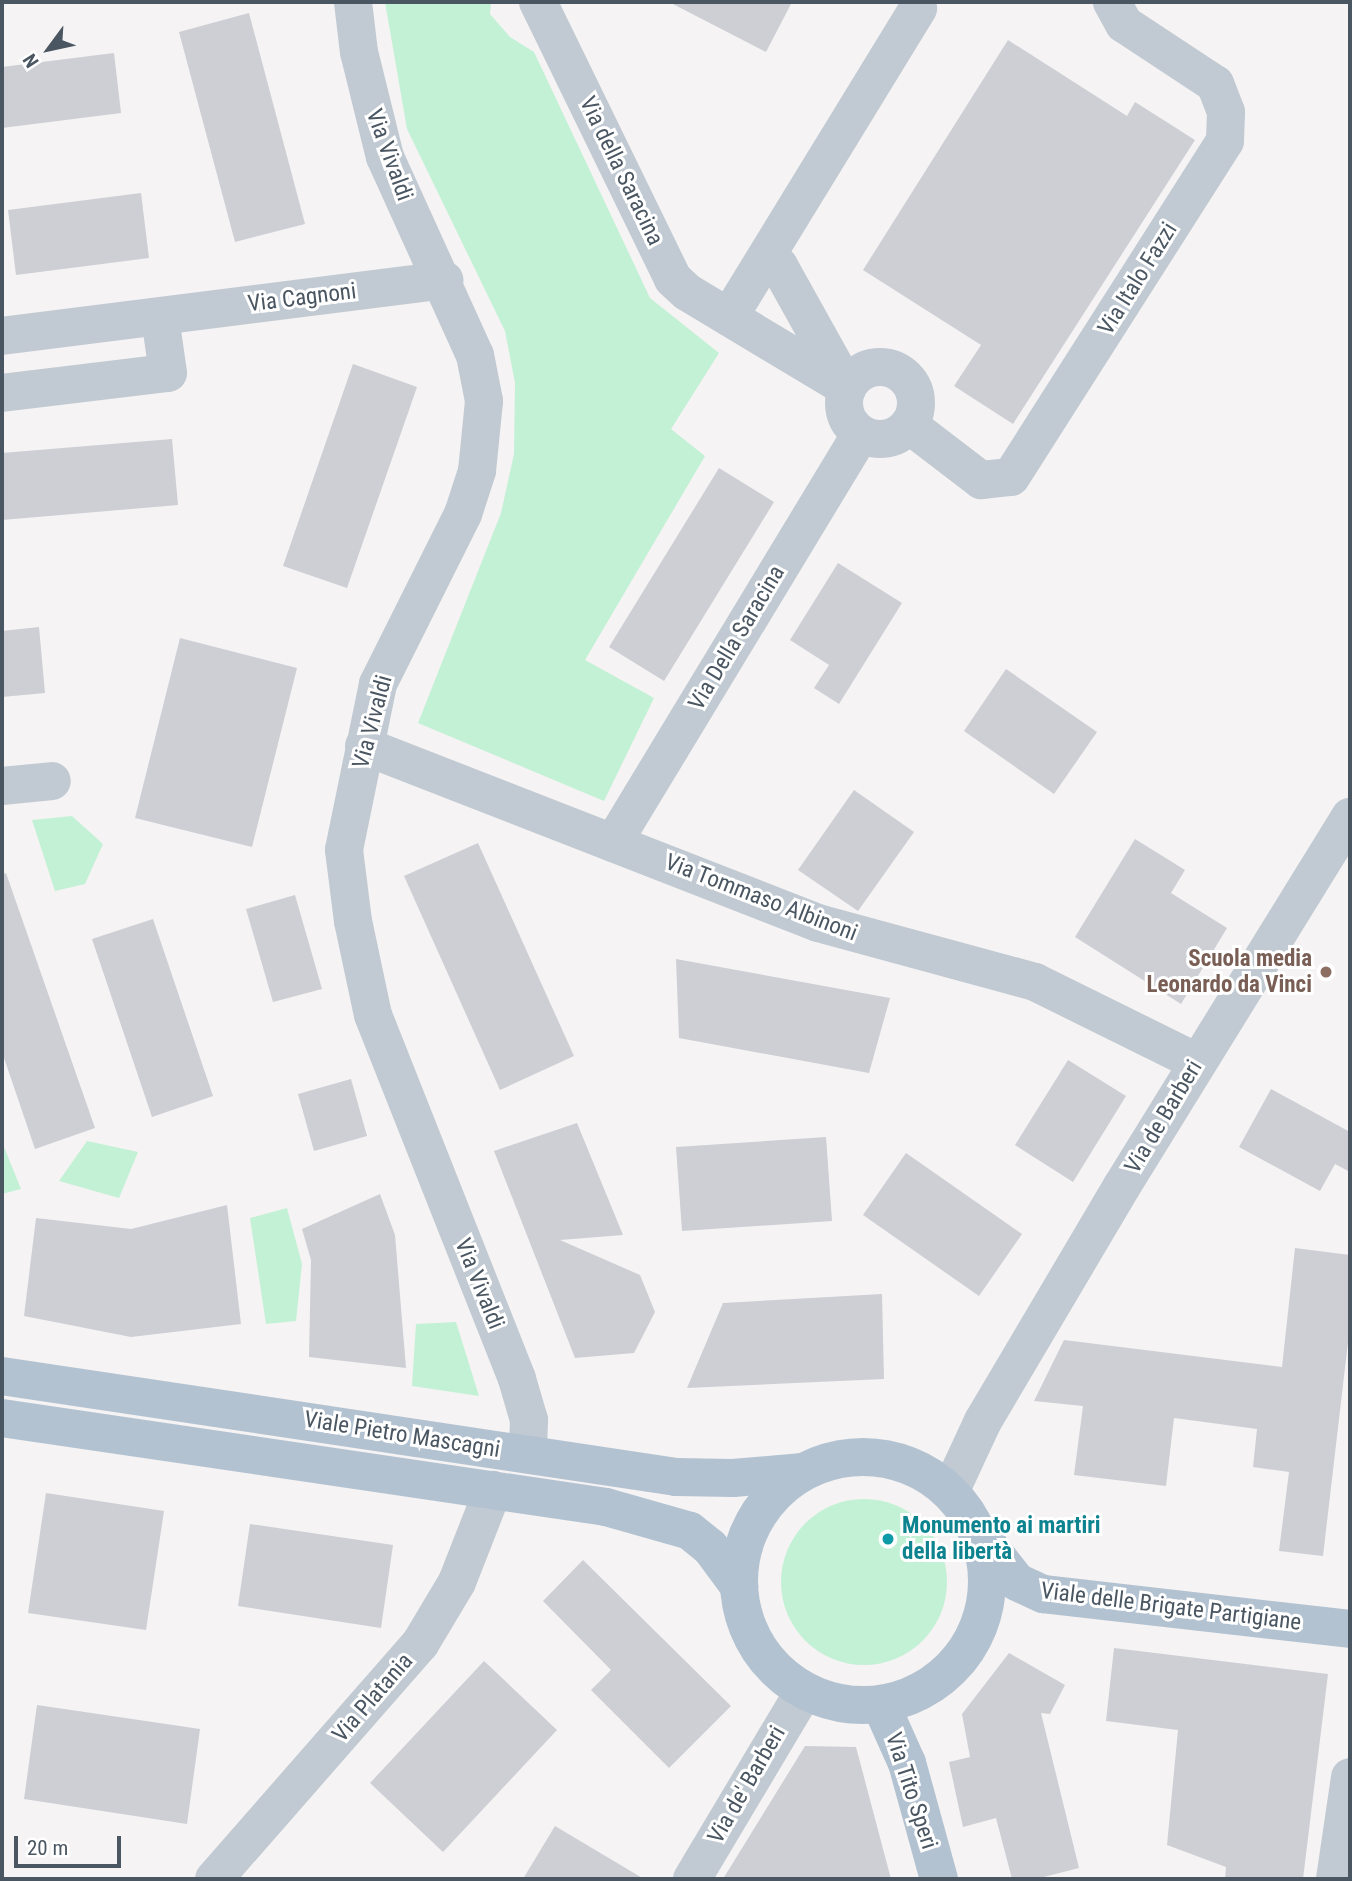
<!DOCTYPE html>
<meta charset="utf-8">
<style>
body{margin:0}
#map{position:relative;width:1352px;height:1881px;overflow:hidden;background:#f5f3f3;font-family:"Roboto Condensed",sans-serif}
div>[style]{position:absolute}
.green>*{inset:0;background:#c3f1d5}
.round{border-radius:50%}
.building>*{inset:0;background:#cdcfd5}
.minor>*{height:38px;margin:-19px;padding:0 19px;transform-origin:19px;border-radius:19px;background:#c1cad2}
.minor>.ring{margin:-19px;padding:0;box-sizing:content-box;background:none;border:38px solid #c1cad2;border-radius:50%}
.major>*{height:38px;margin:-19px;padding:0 19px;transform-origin:19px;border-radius:19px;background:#b3c2d1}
.major>.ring{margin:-19px;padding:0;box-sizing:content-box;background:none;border:38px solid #b3c2d1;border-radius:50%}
.dots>*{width:19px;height:19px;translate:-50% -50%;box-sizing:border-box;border:4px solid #fff;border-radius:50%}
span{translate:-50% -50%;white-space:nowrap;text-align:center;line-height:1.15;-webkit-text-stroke:6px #fff;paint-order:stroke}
.street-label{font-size:23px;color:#4a5661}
.education-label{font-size:23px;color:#785e54;font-weight:700}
.right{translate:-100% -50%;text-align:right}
.culture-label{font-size:23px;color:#0d838f;font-weight:700}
.left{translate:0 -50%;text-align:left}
.frame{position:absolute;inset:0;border:4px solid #4a5661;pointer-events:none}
.north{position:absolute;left:14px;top:14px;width:70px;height:70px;-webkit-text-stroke:5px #fff;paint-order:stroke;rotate:237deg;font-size:19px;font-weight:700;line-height:28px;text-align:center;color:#4a5661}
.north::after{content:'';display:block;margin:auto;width:24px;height:32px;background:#4a5661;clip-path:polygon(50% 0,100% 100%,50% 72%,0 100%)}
.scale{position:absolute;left:14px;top:1836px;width:107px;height:32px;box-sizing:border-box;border:4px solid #4a5661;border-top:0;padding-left:9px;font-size:21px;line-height:24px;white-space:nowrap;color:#4a5661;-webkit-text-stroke:5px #fff;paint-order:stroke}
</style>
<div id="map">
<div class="green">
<div style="clip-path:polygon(385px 2px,491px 2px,490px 14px,510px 37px,534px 52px,650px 298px,719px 353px,671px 429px,705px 456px,585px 660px,654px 698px,604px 801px,418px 723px,501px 513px,514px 454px,515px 383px,505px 331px,407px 129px)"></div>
<div style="clip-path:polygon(72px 816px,103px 844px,85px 884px,55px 891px,32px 820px)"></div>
<div style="clip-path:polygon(87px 1141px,138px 1152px,119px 1198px,59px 1181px)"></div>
<div style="clip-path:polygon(2px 1142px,21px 1189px,2px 1194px)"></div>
<div style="clip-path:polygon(287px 1208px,302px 1264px,296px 1321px,266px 1324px,250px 1218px)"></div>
<div style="clip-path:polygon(456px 1322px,479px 1396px,412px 1386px,416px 1324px)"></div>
<div class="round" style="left:781px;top:1499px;width:166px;height:166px"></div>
</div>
<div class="building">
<div style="clip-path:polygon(669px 2px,792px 2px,766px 52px)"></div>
<div style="clip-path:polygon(249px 13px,305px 224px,235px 242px,179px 32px)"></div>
<div style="clip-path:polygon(1008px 40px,1127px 116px,1135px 102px,1195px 140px,1013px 424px,954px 386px,981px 345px,863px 270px)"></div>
<div style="clip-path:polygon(114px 53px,121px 113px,2px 128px,2px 67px)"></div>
<div style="clip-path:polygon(141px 193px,149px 258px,16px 275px,8px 210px)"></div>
<div style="clip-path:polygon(353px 364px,417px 387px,347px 588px,283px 566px)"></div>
<div style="clip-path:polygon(172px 439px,178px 505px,2px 520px,2px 453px)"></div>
<div style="clip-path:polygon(719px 468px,774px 502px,664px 681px,609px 647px)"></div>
<div style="clip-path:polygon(838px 563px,902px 603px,839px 704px,814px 688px,829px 665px,790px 640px)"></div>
<div style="clip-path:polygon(39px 627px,45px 693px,2px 697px,2px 631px)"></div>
<div style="clip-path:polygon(180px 638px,297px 668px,252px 847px,135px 818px)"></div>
<div style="clip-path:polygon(1006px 669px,1097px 732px,1054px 794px,964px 731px)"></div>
<div style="clip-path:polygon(854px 790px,914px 832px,858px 911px,798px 870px)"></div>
<div style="clip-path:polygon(1135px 839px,1185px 870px,1171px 893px,1227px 928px,1181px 1004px,1075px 937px)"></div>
<div style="clip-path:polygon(478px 843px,574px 1056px,500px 1090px,404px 876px)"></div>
<div style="clip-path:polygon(6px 873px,95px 1128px,35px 1149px,2px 1052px,2px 874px)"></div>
<div style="clip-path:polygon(295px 895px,322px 989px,273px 1002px,246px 909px)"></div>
<div style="clip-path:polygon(153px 919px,213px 1096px,152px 1117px,92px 939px)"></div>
<div style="clip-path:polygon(676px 959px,890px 998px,869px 1073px,679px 1038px)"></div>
<div style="clip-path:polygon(1068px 1060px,1126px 1096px,1073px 1182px,1015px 1145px)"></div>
<div style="clip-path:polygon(351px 1079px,367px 1136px,314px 1151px,298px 1094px)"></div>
<div style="clip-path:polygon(1271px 1089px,1350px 1132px,1350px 1172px,1335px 1164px,1320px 1191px,1239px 1147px)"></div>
<div style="clip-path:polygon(577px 1123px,623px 1235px,560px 1240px,640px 1275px,655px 1312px,634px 1353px,575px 1358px,494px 1151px)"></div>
<div style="clip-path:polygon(826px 1137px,832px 1221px,682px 1231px,676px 1147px)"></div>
<div style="clip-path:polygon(906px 1153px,1022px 1234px,979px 1296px,863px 1215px)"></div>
<div style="clip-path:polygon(380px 1194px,395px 1235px,406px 1368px,309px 1357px,311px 1260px,302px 1229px)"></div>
<div style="clip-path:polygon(227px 1205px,241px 1324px,131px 1337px,24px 1316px,36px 1218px,131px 1229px)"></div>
<div style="clip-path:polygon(1295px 1248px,1350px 1255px,1350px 1325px,1323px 1556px,1279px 1551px,1289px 1472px,1253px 1467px,1257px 1429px,1174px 1418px,1166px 1486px,1074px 1475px,1083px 1406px,1034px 1401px,1064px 1340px,1282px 1367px)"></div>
<div style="clip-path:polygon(882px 1294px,884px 1379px,687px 1388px,723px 1303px)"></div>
<div style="clip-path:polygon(46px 1493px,164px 1511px,146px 1630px,28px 1613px)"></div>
<div style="clip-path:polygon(250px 1524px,393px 1545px,381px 1628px,238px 1606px)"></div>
<div style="clip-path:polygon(583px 1560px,731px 1706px,669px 1768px,591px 1690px,611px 1670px,543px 1601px)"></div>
<div style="clip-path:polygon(1114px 1648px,1328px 1674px,1303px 1879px,1225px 1879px,1226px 1867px,1167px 1845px,1178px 1730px,1106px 1721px)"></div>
<div style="clip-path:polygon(1009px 1653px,1065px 1685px,1050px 1714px,1041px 1713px,1079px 1868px,1036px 1879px,1012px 1879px,996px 1818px,963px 1827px,949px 1762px,970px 1757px,962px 1714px)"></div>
<div style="clip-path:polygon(484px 1661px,557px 1730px,443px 1852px,370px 1783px)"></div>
<div style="clip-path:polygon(37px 1705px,200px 1729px,187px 1824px,24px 1799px)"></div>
<div style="clip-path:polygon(805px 1746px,856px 1747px,891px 1879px,723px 1879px)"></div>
<div style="clip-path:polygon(555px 1826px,644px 1879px,523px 1879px)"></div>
</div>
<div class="minor">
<div style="left:353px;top:2px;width:50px;rotate:83.2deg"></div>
<div style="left:359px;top:52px;width:108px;rotate:76.1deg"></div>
<div style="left:385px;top:157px;width:217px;rotate:65.6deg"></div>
<div style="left:475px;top:355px;width:47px;rotate:78.9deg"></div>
<div style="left:484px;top:401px;width:70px;rotate:95.7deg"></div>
<div style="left:477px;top:471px;width:45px;rotate:108deg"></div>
<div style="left:463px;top:514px;width:190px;rotate:116.6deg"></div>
<div style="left:378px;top:684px;width:169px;rotate:101.6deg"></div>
<div style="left:344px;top:850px;width:72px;rotate:82.8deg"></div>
<div style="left:353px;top:921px;width:96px;rotate:78deg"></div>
<div style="left:373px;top:1015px;width:391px;rotate:68.4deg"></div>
<div style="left:517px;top:1379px;width:43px;rotate:73.7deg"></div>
<div style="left:529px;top:1420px;width:34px;rotate:92deg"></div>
<div style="left:538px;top:2px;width:308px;rotate:64deg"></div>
<div style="left:673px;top:279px;width:19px;rotate:43deg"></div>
<div style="left:687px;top:292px;width:187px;rotate:31deg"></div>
<div style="left:768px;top:257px;width:14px;rotate:39deg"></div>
<div style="left:779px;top:266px;width:134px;rotate:60.9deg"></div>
<div style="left:729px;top:317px;width:362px;rotate:-58.5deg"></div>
<div style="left:2px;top:336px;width:446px;rotate:-7.2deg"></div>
<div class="ring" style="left:844px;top:367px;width:34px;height:34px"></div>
<div style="left:2px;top:393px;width:167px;rotate:-6.9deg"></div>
<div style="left:168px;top:373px;width:57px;rotate:-98.1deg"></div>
<div style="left:909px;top:425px;width:91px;rotate:37.4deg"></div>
<div style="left:981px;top:480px;width:30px;rotate:-6deg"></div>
<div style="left:1011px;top:477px;width:398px;rotate:-57.5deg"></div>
<div style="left:1225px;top:141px;width:29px;rotate:-88deg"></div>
<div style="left:1226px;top:112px;width:30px;rotate:-111deg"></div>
<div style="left:1215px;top:84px;width:109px;rotate:-146.6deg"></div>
<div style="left:1124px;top:24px;width:25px;rotate:-119deg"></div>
<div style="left:364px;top:746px;width:487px;rotate:21.3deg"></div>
<div style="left:818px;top:923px;width:225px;rotate:15.2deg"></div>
<div style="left:1035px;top:982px;width:181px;rotate:26.3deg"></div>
<div style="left:2px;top:786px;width:50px;rotate:-5.7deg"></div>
<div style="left:613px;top:843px;width:478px;rotate:-58.8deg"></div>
<div style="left:950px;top:1492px;width:78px;rotate:-65.1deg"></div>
<div style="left:983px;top:1421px;width:273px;rotate:-59.4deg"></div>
<div style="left:1122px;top:1186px;width:434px;rotate:-58.3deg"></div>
<div style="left:214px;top:1879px;width:313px;rotate:-48.8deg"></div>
<div style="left:420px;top:1644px;width:72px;rotate:-59.2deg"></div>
<div style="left:457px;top:1582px;width:99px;rotate:-68.6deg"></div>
<div style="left:692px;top:1879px;width:219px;rotate:-59.2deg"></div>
<div style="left:1335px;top:1879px;width:103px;rotate:-81.6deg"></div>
</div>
<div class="major">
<div style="left:2px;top:1376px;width:682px;rotate:8.52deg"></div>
<div style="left:676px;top:1477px;width:57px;rotate:1deg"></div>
<div style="left:733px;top:1478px;width:70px;rotate:-4.9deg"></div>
<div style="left:2px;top:1418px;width:611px;rotate:8.38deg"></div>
<div style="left:606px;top:1507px;width:87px;rotate:15.9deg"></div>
<div style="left:690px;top:1531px;width:26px;rotate:39deg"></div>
<div style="left:710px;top:1547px;width:49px;rotate:53.4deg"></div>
<div class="ring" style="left:739px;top:1457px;width:210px;height:210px"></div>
<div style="left:981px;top:1536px;width:58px;rotate:52deg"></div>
<div style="left:1017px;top:1582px;width:29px;rotate:25deg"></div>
<div style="left:1043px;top:1594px;width:309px;rotate:6.5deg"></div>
<div style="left:881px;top:1705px;width:64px;rotate:65.9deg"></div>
<div style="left:907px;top:1763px;width:120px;rotate:74.6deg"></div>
</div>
<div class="dots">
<div style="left:1326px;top:972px;background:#8d6e63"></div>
<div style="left:888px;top:1539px;background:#0f9aa8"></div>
</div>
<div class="street-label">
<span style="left:389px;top:155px;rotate:70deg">Via Vivaldi</span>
<span style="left:621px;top:171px;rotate:64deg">Via della Saracina</span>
<span style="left:1138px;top:279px;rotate:-58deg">Via Italo Fazzi</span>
<span style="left:302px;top:298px;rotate:-7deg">Via Cagnoni</span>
<span style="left:737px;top:638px;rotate:-59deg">Via Della Saracina</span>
<span style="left:373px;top:722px;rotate:-75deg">Via Vivaldi</span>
<span style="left:761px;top:898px;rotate:21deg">Via Tommaso Albinoni</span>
<span style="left:1164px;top:1117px;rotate:-59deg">Via de Barberi</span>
<span style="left:479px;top:1284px;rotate:68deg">Via Vivaldi</span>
<span style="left:402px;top:1435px;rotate:9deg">Viale Pietro Mascagni</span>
<span style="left:1171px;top:1607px;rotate:7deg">Viale delle Brigate Partigiane</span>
<span style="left:373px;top:1698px;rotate:-49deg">Via Platania</span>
<span style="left:747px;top:1785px;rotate:-60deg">Via de' Barberi</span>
<span style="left:911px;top:1791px;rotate:72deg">Via Tito Speri</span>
</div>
<div class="education-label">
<span class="right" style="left:1312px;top:972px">Scuola media<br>Leonardo da Vinci</span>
</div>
<div class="culture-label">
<span class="left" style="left:902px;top:1539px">Monumento ai martiri<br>della libertà</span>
</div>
<div class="frame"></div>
<div class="north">N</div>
<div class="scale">20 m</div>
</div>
